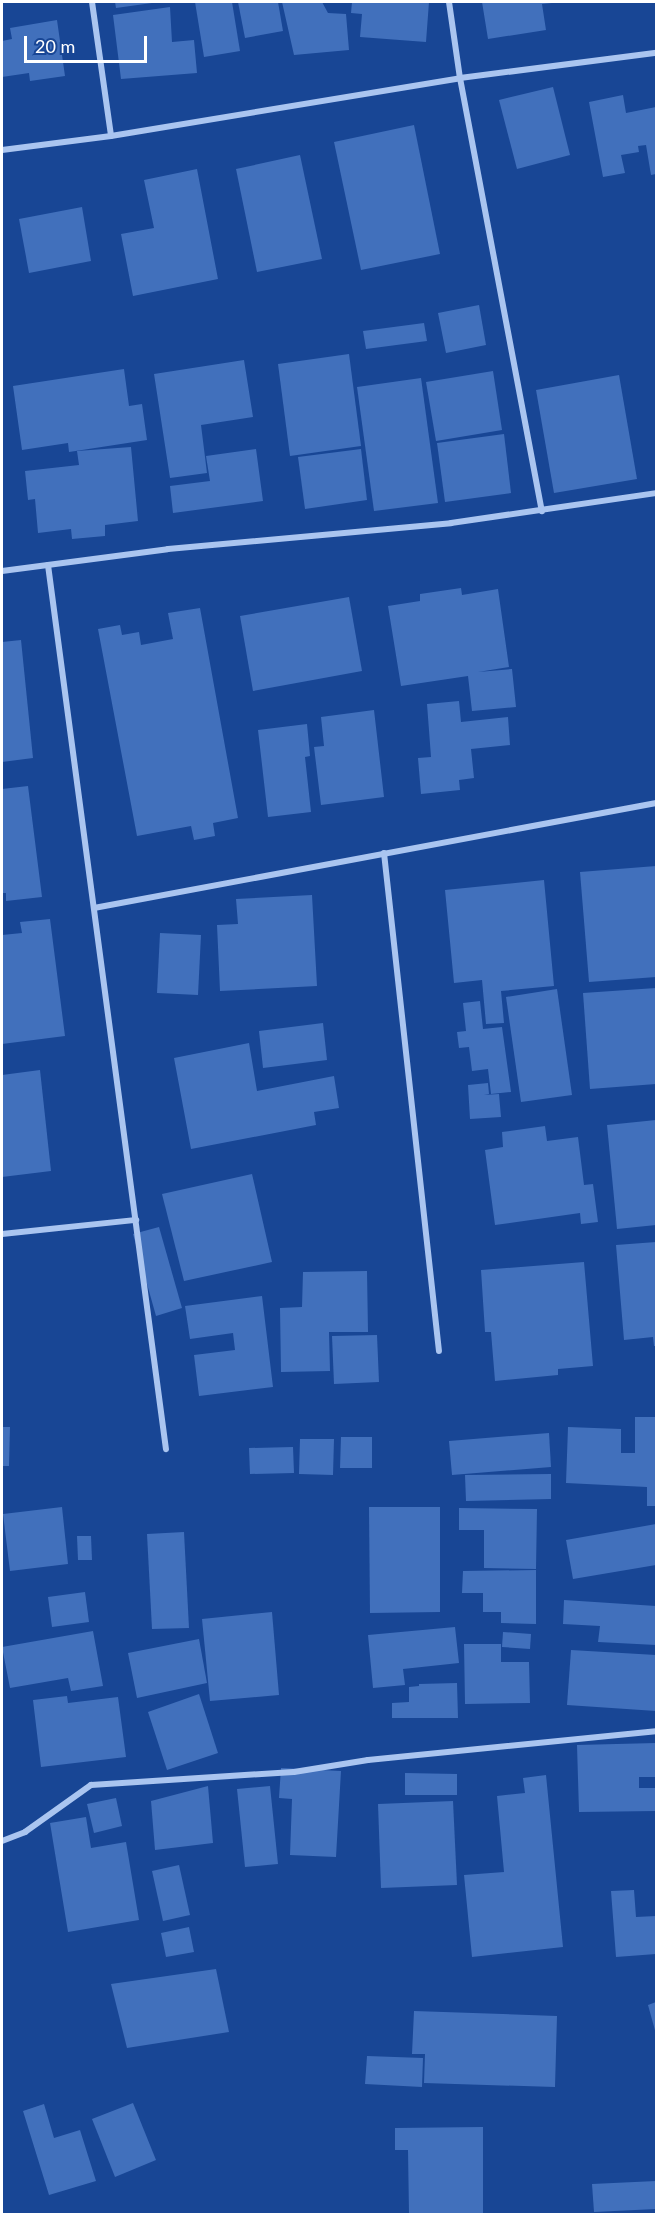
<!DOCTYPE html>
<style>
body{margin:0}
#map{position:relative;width:658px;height:2216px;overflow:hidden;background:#184695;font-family:Lato,sans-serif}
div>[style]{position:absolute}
.building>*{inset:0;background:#4170bc}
.street>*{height:6px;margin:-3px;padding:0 3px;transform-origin:3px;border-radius:3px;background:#aac5f0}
span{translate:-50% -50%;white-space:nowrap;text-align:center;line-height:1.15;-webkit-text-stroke:6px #184695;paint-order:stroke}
.frame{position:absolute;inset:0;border:3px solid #fff;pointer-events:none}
.scale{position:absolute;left:24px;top:36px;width:123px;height:27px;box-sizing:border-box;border:3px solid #fff;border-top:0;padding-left:8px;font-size:18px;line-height:21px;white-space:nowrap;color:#fff;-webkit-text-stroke:4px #184695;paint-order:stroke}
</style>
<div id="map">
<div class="building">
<div style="clip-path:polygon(115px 2px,152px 2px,152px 3px,116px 8px)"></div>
<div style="clip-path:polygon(195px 2px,232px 2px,240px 51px,204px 57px)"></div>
<div style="clip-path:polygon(238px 2px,278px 2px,283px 31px,245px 38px)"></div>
<div style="clip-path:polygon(282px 2px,322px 2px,328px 13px,346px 14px,349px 50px,294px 55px)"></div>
<div style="clip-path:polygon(352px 2px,429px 2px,426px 42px,360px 37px,362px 14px,351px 13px)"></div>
<div style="clip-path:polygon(482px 2px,552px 2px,552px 3px,542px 4px,546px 30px,488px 39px)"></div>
<div style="clip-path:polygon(170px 7px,172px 42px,194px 40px,197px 73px,121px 79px,113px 15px)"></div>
<div style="clip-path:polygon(57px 20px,65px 76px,30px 81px,29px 73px,2px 77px,2px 41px,12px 39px,10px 28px)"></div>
<div style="clip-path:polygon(553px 87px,570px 155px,517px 169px,499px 100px)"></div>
<div style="clip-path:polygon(623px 95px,626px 113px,656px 107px,656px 174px,651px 175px,646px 145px,638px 146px,639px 152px,621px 155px,625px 173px,603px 177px,589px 102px)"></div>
<div style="clip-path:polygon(414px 125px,440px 254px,361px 270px,334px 142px)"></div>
<div style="clip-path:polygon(300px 155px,322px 259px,257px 272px,236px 169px)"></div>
<div style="clip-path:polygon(197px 169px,218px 279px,133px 296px,121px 234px,154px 228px,144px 180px)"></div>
<div style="clip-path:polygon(82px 207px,91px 261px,29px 273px,19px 219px)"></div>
<div style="clip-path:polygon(479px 305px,486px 345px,446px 353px,438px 313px)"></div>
<div style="clip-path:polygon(424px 323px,427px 341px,366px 349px,363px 331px)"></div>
<div style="clip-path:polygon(349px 354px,361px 446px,290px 456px,278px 364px)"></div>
<div style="clip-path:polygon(244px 360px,253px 417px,201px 425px,207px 473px,170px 478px,154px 374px)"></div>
<div style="clip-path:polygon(124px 369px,129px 406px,142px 404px,147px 440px,69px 452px,68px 443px,22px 450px,13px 386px)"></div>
<div style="clip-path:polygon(493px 371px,502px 430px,436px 441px,426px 382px)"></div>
<div style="clip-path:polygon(619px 375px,637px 479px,554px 493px,536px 390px)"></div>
<div style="clip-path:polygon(421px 378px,438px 503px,374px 511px,357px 387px)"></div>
<div style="clip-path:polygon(504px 434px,511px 493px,445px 502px,437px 443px)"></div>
<div style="clip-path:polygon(131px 447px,138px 521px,105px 525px,105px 536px,72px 539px,71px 529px,38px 533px,35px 499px,28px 500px,25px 471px,79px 465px,77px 451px)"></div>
<div style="clip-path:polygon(256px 449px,263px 501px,173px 513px,170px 486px,210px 481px,206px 456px)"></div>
<div style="clip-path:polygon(361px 449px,367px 500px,305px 509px,298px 457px)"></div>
<div style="clip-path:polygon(461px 588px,462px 595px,498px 589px,509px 667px,478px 672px,512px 669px,516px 707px,472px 711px,468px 676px,401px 686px,388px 606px,420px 601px,420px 594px)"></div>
<div style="clip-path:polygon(349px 597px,362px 671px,253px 691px,240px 616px)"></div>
<div style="clip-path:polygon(200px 608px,238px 818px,213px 823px,215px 836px,194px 840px,191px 826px,137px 836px,98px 629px,120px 625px,122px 635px,139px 632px,141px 645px,173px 639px,168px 613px)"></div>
<div style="clip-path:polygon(21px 640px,33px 758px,2px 762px,2px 642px)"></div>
<div style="clip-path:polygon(459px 701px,461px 722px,508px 717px,510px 745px,471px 749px,474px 778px,459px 780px,460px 790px,421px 794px,418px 758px,431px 757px,427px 704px)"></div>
<div style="clip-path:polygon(374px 710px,384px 797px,321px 805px,314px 747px,324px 746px,321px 717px)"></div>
<div style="clip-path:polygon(307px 724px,310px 756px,305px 757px,311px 812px,268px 817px,258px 730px)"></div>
<div style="clip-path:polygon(28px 786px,42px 897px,6px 901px,6px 893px,2px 893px,2px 789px)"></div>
<div style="clip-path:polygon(656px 866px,656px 977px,589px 982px,580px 872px)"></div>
<div style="clip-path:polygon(544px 880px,554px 986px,501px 991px,504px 1023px,486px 1024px,482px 980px,454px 983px,445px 890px)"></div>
<div style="clip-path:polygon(312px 895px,317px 986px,220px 991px,217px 925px,238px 924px,236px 899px)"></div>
<div style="clip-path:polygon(50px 919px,65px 1036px,2px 1044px,2px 935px,22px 933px,20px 922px)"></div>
<div style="clip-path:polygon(160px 933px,201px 935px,198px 995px,157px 993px)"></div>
<div style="clip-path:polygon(656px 988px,656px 1084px,590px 1089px,583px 993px)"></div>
<div style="clip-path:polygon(557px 989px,572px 1095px,521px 1102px,506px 997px)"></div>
<div style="clip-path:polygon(480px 1001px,483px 1029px,502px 1027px,511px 1092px,491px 1094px,488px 1069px,472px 1071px,469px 1047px,459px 1048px,457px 1032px,466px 1031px,463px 1003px)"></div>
<div style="clip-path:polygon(323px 1023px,327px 1060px,263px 1068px,259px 1031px)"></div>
<div style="clip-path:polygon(249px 1043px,257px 1091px,334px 1076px,339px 1108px,314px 1112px,316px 1125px,191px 1149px,174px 1058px)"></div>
<div style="clip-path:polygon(40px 1070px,51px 1171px,2px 1177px,2px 1075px)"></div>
<div style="clip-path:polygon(488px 1083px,489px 1094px,484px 1095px,499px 1094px,501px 1117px,470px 1119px,468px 1085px)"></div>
<div style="clip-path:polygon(656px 1120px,656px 1225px,617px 1229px,607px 1125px)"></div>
<div style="clip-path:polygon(545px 1126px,547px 1141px,578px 1137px,584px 1185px,593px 1184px,598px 1222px,581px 1224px,580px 1213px,495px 1225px,485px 1150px,503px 1147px,502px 1132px)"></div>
<div style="clip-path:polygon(252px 1174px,272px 1262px,184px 1281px,162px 1194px)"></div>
<div style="clip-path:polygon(159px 1227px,182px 1308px,156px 1316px,133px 1234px)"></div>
<div style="clip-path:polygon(656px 1242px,656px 1346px,654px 1346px,653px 1337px,624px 1340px,616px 1245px)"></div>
<div style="clip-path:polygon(584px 1262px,593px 1366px,558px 1369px,558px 1375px,495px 1381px,491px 1332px,485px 1332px,481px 1270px)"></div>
<div style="clip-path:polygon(367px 1271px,368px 1332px,329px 1332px,330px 1371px,281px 1372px,280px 1308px,302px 1307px,303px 1272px)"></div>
<div style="clip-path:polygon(262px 1296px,273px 1387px,199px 1396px,194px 1355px,235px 1350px,233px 1333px,190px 1339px,185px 1306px)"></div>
<div style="clip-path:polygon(377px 1335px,379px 1382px,334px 1384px,332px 1336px)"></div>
<div style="clip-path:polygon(635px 1417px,656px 1417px,656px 1506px,647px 1506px,647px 1487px,566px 1483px,568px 1427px,621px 1429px,621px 1453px,635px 1453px)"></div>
<div style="clip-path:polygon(2px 1427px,10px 1427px,9px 1466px,2px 1466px)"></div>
<div style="clip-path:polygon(549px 1433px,551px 1467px,452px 1475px,449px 1441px)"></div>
<div style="clip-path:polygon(341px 1437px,372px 1437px,372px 1468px,340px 1468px)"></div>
<div style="clip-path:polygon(300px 1439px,334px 1439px,333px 1475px,299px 1474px)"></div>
<div style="clip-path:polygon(293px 1447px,294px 1473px,250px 1474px,249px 1448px)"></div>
<div style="clip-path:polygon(551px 1474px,551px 1499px,466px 1501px,465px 1475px)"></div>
<div style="clip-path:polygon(62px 1507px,68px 1564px,10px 1571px,3px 1514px)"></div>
<div style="clip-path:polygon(369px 1507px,440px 1507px,440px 1612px,370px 1613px)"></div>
<div style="clip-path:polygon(459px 1508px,537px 1509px,536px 1569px,484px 1568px,484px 1530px,459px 1530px)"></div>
<div style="clip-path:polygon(656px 1524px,656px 1565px,573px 1579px,566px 1540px)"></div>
<div style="clip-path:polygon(184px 1532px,189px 1628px,152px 1629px,147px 1534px)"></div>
<div style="clip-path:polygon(77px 1536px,91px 1536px,92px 1560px,78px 1560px)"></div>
<div style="clip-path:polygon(536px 1570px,536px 1624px,501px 1623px,501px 1612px,483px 1612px,483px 1593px,462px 1593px,463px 1571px)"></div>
<div style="clip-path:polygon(85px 1592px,89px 1622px,52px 1627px,48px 1597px)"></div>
<div style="clip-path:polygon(564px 1600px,656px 1606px,656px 1645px,598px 1642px,600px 1626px,563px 1624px)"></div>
<div style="clip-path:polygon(272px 1612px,279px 1695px,210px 1701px,202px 1619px)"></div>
<div style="clip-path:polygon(455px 1627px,459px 1663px,403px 1669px,405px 1685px,373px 1688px,368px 1635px)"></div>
<div style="clip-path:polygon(93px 1631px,103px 1686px,71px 1691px,68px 1678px,10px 1688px,2px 1647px)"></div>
<div style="clip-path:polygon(503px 1632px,531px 1634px,530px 1649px,502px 1647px)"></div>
<div style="clip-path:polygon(199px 1639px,207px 1683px,137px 1698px,128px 1653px)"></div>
<div style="clip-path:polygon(464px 1644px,501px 1644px,501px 1662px,529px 1662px,530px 1703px,465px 1704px)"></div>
<div style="clip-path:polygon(571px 1650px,656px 1655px,656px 1711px,567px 1705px)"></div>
<div style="clip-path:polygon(457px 1683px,458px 1718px,392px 1718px,392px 1703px,409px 1702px,409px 1687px,419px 1686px,419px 1684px)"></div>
<div style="clip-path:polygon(199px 1694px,218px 1753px,167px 1770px,148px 1712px)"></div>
<div style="clip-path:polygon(67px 1696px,68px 1703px,118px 1697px,126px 1757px,41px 1767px,33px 1700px)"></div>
<div style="clip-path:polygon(656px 1743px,656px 1777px,639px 1777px,639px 1788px,656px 1788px,656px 1811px,579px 1812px,577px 1745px)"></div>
<div style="clip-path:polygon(281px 1768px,341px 1771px,336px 1857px,290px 1855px,292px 1799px,279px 1798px)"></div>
<div style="clip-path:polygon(405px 1773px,457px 1774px,457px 1795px,405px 1795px)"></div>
<div style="clip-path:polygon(546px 1775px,563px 1947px,472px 1957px,464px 1875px,504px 1872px,497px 1796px,525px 1793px,523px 1778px)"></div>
<div style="clip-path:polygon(208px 1786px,213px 1843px,155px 1850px,151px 1801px)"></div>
<div style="clip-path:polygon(270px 1786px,278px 1864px,245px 1867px,237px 1789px)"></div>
<div style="clip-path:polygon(116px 1798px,122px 1826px,94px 1833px,87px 1804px)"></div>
<div style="clip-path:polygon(453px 1801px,457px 1885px,381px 1888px,378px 1804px)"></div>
<div style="clip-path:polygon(86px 1817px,91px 1848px,126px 1842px,139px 1920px,68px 1932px,50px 1823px)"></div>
<div style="clip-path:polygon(179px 1865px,190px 1915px,163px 1921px,152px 1871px)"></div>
<div style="clip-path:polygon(634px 1890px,636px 1917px,656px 1916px,656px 1954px,616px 1957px,611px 1891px)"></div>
<div style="clip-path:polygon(189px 1927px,194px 1952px,166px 1957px,161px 1933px)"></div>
<div style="clip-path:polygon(216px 1969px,229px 2032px,127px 2048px,111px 1984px)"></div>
<div style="clip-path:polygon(656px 2002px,656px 2034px,648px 2005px)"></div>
<div style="clip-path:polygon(414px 2011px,557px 2016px,555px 2087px,424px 2083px,425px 2054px,412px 2054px)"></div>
<div style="clip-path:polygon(367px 2056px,423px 2058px,422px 2087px,365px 2084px)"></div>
<div style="clip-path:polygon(133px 2103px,156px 2160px,115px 2177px,92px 2119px)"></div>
<div style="clip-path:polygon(44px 2104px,54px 2138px,80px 2130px,96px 2181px,49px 2195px,23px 2111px)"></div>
<div style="clip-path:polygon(483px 2127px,483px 2214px,409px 2214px,408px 2150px,395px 2150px,395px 2128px)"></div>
<div style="clip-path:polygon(656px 2181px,656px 2209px,594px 2212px,592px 2184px)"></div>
</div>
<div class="street">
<div style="left:92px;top:2px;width:135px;rotate:81.9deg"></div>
<div style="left:449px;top:2px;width:77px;rotate:81.8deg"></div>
<div style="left:460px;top:78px;width:441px;rotate:79.3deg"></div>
<div style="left:2px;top:150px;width:110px;rotate:-7.3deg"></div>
<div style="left:111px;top:136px;width:354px;rotate:-9.4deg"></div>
<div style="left:460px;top:78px;width:198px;rotate:-7.3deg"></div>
<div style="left:48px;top:565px;width:892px;rotate:82.4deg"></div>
<div style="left:2px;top:571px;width:167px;rotate:-7.5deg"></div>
<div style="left:168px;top:549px;width:284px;rotate:-5.2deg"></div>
<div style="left:451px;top:523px;width:207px;rotate:-8.3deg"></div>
<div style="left:384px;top:853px;width:501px;rotate:83.7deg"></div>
<div style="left:94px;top:908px;width:572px;rotate:-10.58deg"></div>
<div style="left:2px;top:1234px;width:135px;rotate:-6deg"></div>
<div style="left:2px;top:1841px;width:25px;rotate:-21deg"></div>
<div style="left:25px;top:1832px;width:81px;rotate:-35.5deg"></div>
<div style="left:91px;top:1785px;width:203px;rotate:-3.7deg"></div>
<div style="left:294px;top:1772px;width:75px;rotate:-9.2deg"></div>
<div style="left:368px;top:1760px;width:289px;rotate:-5.7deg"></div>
</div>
<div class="frame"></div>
<div class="scale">20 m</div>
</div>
